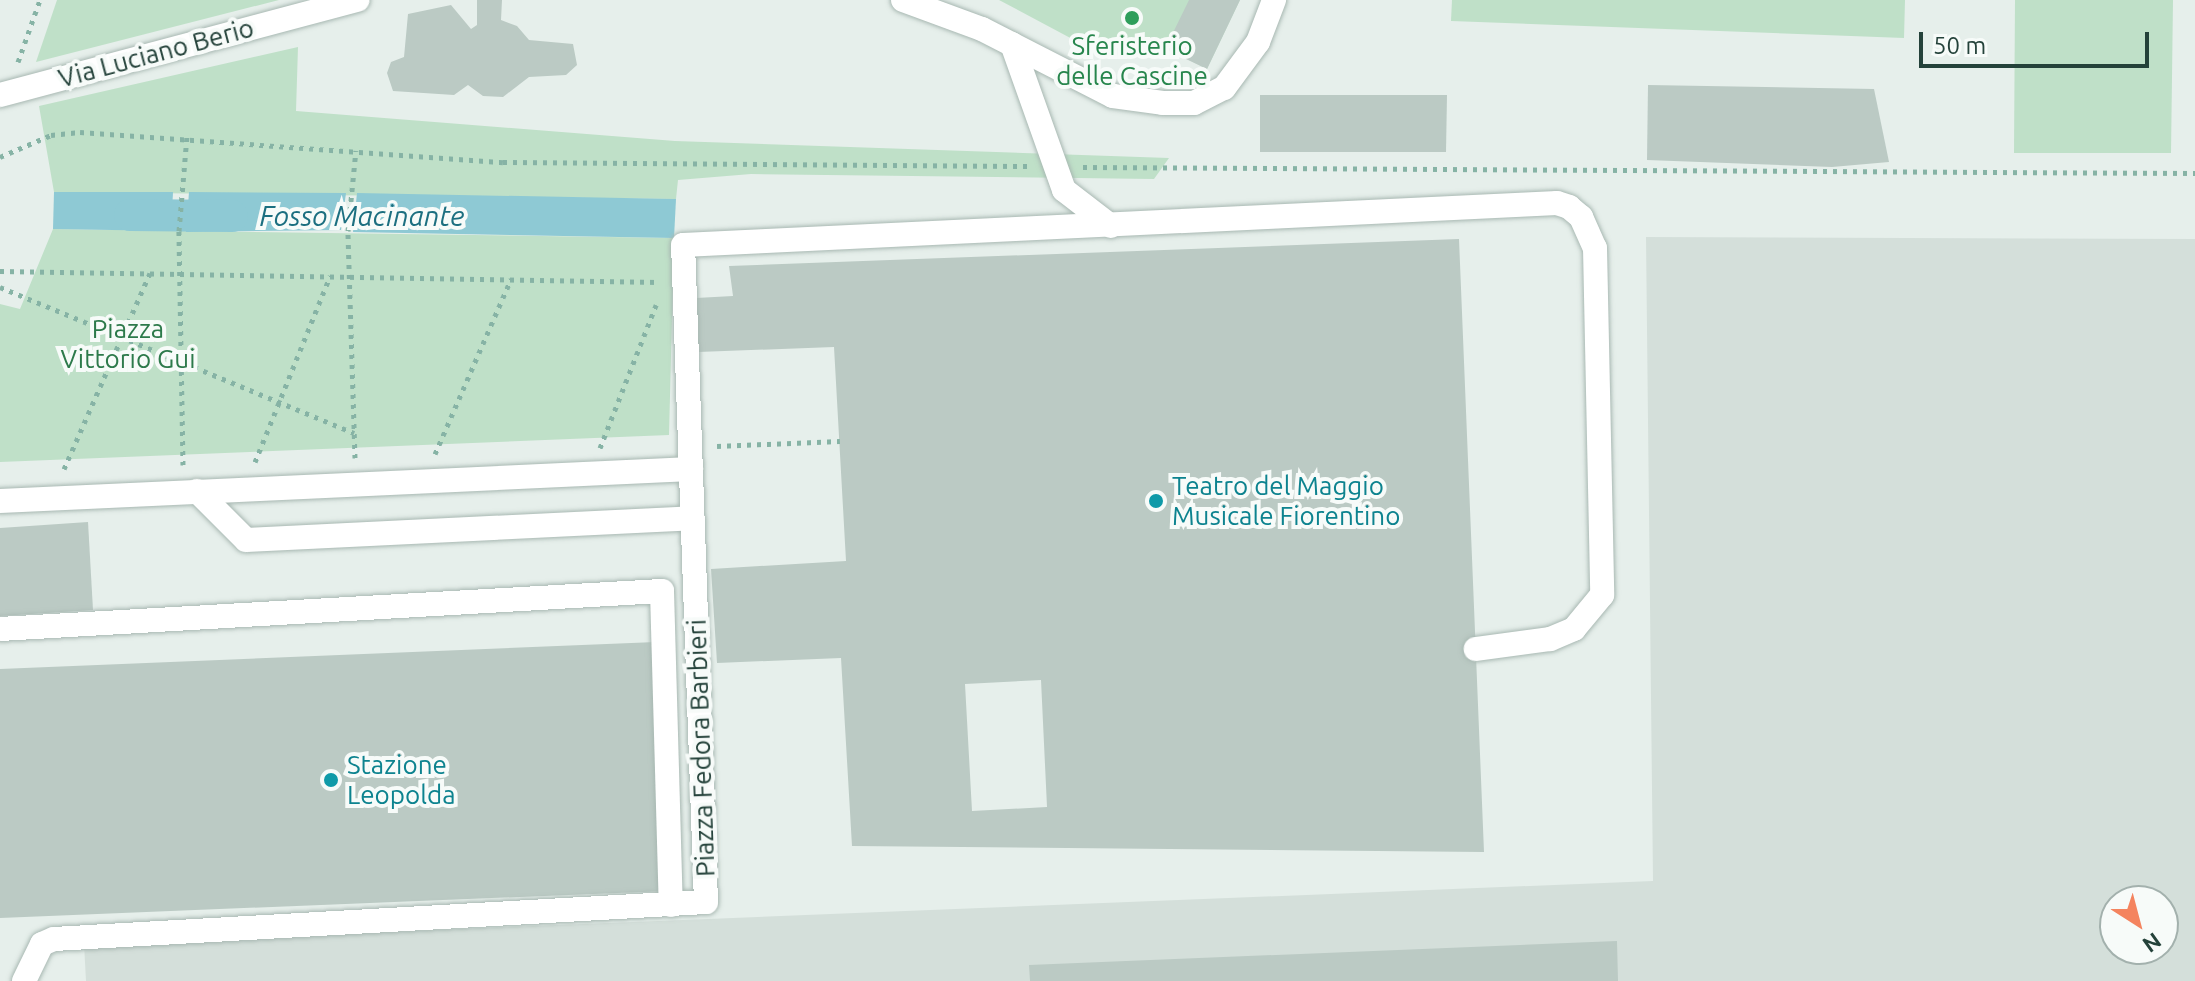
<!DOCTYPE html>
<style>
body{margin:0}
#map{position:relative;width:2195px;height:981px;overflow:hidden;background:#e6efeb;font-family:Ubuntu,sans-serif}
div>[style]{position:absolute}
.built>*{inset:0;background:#d4dfda}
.green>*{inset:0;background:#bfe0c8}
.water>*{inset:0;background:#8ec9d4}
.canal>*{height:32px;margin:-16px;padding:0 16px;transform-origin:16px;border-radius:16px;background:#8ec9d4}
.building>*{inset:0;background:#bbcac4}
.path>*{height:5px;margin-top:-2.5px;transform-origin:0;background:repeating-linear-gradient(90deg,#86b3a5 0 4px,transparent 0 10px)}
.roads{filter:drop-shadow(0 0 2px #a8b8b2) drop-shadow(0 0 2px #a8b8b2)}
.minor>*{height:24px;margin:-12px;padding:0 12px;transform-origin:12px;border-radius:12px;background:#fff}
.dots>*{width:22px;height:22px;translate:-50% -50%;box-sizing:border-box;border:4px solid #f7fbf9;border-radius:50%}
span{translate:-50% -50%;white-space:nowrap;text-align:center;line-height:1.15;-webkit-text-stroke:8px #f7fbf9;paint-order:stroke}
.leisure-label{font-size:26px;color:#27864d}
.street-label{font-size:26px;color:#24423a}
.park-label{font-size:26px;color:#2d7a4b}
.culture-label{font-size:26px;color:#0d838f}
.left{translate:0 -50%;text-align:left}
.water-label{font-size:28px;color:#1c6f80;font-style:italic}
.north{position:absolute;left:2099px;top:885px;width:80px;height:80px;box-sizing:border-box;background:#f7fbf9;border:2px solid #a3b1ad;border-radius:50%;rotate:144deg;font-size:22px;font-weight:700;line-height:32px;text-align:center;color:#24423a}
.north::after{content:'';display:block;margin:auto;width:28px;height:36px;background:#f4845f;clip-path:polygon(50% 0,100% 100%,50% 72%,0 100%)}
.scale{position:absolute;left:1919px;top:32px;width:230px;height:36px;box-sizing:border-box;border:4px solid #24423a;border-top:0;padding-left:10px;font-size:24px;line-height:28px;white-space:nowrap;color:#24423a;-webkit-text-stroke:6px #f7fbf9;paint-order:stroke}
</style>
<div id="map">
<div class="built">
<div style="clip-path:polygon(evenodd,1646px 237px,2195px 239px,2195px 981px,86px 981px,84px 944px,1653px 881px,1646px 237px,2115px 901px,2163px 901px,2163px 949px,2115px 949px,2115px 901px)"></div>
</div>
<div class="green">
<div style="clip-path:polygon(57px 0,279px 0,36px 62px)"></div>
<div style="clip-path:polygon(999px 0,1240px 0,1207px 69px,1144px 37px,1126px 54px,1106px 57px)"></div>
<div style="clip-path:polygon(1452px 0,1905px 0,1904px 38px,1451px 21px)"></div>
<div style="clip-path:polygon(2015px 0,2173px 0,2171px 153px,2014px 153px)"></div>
<div style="clip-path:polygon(298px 47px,296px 111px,675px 141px,1169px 158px,1154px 179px,751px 174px,678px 180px,676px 199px,54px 192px,39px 106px)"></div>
<div style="clip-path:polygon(53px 229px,674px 238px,669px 435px,0 462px,0 304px,20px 309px)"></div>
</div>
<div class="water">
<div style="clip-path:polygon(54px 192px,173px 192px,171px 231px,53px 229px)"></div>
<div style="clip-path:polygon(189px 192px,346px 193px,341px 230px,186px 232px)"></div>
<div style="clip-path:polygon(357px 193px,676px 199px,674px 238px,353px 232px)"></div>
</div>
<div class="canal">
<div style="left:130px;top:215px;width:102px;rotate:0.6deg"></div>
</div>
<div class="building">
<div style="clip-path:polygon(477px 0,502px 0,501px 20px,517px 26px,529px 40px,573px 44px,577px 65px,566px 75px,529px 77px,503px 97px,483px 96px,468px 85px,454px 95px,393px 91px,387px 73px,391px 62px,404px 57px,408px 14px,451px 5px,471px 29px,477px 25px)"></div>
<div style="clip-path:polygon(1189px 0,1240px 0,1207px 69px,1165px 49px)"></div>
<div style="clip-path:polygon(1648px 85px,1874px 89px,1889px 162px,1832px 167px,1647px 160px)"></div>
<div style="clip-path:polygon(1260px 95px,1447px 95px,1446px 152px,1260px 152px)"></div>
<div style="clip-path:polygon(evenodd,1459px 239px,1484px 852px,852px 846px,841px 658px,717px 663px,711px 569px,846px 561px,834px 347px,698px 352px,696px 298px,733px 296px,729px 266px,1459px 239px,1041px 680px,1047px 807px,972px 811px,965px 684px,1041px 680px)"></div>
<div style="clip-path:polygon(88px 522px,93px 610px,0 616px,0 528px)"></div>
<div style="clip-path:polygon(656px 642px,666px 891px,0 918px,0 669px)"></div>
<div style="clip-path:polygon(1617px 941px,1618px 981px,1030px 981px,1029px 965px)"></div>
</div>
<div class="path">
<div style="left:18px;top:62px;width:66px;rotate:-70.5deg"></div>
<div style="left:0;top:157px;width:56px;rotate:-23.3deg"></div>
<div style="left:51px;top:135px;width:29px;rotate:-6deg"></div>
<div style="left:80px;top:132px;width:424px;rotate:4.1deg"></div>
<div style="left:503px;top:162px;width:526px;rotate:0.44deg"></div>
<div style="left:1083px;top:167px;width:1112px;rotate:0.31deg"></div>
<div style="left:0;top:271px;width:659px;rotate:0.96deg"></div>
<div style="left:0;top:287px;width:383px;rotate:22.4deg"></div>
<div style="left:717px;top:446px;width:123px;rotate:-2.3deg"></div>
<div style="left:600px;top:448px;width:154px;rotate:-68.6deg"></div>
<div style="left:435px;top:454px;width:191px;rotate:-66.5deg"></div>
<div style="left:355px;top:458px;width:227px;rotate:-91.8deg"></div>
<div style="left:348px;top:231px;width:81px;rotate:-84.4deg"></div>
<div style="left:255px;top:462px;width:201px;rotate:-68deg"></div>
<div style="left:183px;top:465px;width:234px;rotate:-91deg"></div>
<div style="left:179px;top:231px;width:95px;rotate:-85.2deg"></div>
<div style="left:64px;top:469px;width:214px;rotate:-66.3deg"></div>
</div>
<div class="roads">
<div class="minor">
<div style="left:903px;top:0;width:84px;rotate:20.2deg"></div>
<div style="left:982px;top:29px;width:147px;rotate:27.1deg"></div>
<div style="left:1113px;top:96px;width:50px;rotate:8deg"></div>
<div style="left:1163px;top:103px;width:31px"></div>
<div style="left:1194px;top:103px;width:34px;rotate:-27deg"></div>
<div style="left:1224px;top:88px;width:57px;rotate:-53.5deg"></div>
<div style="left:1258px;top:42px;width:45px;rotate:-69.1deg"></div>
<div style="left:1012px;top:44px;width:155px;rotate:70.4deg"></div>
<div style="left:1064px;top:190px;width:59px;rotate:37.5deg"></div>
<div style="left:0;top:95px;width:370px;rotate:-14.9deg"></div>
<div style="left:197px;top:491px;width:69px;rotate:45deg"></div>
<div style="left:246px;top:540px;width:447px;rotate:-2.8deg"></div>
<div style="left:0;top:501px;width:692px;rotate:-2.65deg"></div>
<div style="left:0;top:629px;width:663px;rotate:-3.29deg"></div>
<div style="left:662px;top:591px;width:314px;rotate:88.4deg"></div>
<div style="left:24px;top:981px;width:41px;rotate:-64.1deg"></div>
<div style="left:42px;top:944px;width:13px;rotate:-23deg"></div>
<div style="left:54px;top:939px;width:653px;rotate:-3.25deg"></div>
<div style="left:706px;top:902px;width:657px;rotate:-92deg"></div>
<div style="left:683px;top:245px;width:875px;rotate:-2.75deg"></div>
<div style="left:1557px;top:203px;width:13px;rotate:18deg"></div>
<div style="left:1569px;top:207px;width:16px;rotate:40deg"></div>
<div style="left:1581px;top:217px;width:34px;rotate:66deg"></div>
<div style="left:1595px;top:248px;width:347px;rotate:88.8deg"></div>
<div style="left:1602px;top:595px;width:44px;rotate:129.5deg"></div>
<div style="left:1574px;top:629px;width:26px;rotate:157deg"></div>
<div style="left:1550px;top:639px;width:75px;rotate:172.3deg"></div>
</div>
</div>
<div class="dots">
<div style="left:1132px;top:18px;background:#2e9e5b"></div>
<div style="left:1156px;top:501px;background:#0f9aa8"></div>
<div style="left:331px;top:780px;background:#0f9aa8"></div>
</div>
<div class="leisure-label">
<span style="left:1132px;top:61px">Sferisterio<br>delle Cascine</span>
</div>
<div class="street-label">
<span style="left:156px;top:53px;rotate:-15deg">Via Luciano Berio</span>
<span style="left:701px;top:748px;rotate:-92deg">Piazza Fedora Barbieri</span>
</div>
<div class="park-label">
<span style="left:128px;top:344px">Piazza<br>Vittorio Gui</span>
</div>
<div class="culture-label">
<span class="left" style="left:1172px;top:501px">Teatro del Maggio<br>Musicale Fiorentino</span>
<span class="left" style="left:347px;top:780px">Stazione<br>Leopolda</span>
</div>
<div class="water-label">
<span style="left:362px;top:216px">Fosso Macinante</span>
</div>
<div class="north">N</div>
<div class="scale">50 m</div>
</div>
